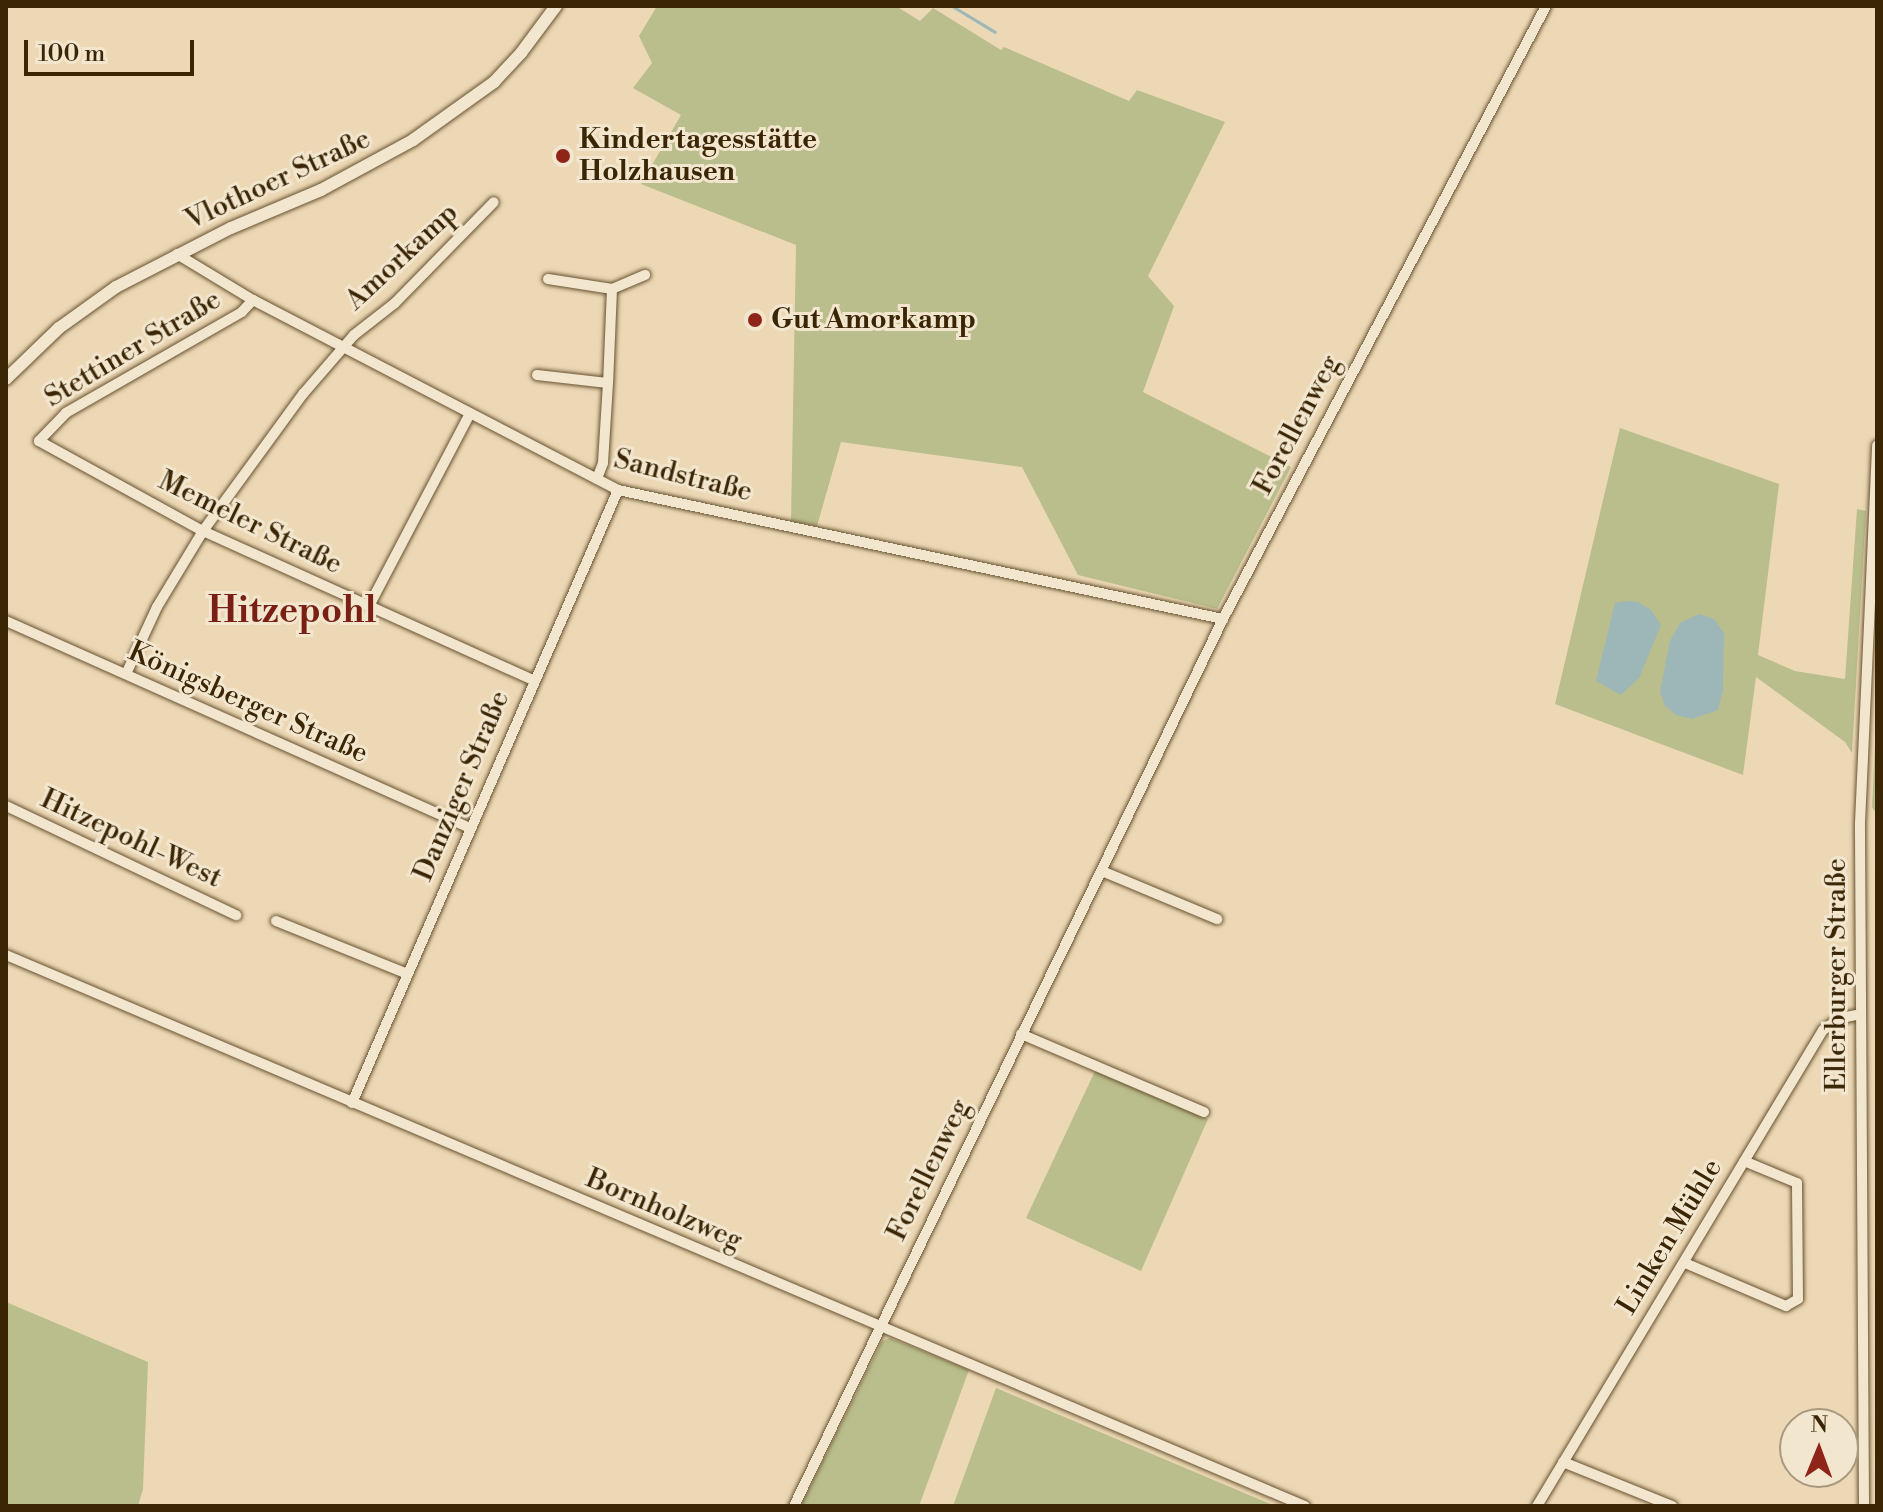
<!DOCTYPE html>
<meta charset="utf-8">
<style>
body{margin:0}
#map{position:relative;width:1883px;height:1512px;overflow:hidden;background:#edd8b5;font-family:"Libre Bodoni",serif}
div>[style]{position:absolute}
.green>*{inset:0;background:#babe8c}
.water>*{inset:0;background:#9db7b8}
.stream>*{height:3px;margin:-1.5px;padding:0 1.5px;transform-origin:1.5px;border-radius:1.5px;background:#9db7b8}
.roads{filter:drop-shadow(0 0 2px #675231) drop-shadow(0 0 2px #675231)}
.minor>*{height:10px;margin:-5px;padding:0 5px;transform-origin:5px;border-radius:5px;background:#f3e6cf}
.tertiary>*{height:12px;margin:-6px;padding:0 6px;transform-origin:6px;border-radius:6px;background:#f3e6cf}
.dots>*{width:22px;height:22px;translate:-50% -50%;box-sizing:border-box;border:4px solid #f3e6cf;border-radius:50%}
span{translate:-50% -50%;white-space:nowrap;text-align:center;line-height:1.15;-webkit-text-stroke:6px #f3e6cf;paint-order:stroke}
.poi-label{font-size:28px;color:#3a2505;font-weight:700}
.left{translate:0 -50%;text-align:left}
.street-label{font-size:28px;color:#3a2505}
.district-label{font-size:36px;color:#7a1f14;font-weight:700}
.frame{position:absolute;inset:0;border:8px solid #3a2505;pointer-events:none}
.north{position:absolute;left:1779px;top:1408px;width:80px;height:80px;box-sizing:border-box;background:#f3e6cf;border:2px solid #a9997e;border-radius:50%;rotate:1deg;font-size:22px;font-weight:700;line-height:32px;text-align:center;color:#3a2505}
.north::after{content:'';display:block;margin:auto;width:28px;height:36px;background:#8f2418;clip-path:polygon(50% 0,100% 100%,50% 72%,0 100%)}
.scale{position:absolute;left:24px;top:40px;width:170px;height:36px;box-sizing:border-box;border:4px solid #3a2505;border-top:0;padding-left:10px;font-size:24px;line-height:28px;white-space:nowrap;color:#3a2505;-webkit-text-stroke:6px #f3e6cf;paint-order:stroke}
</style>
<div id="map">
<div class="green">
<div style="clip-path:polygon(657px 6px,896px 6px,920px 21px,933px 8px,1001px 50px,1004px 47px,1129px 101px,1137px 90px,1225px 122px,1148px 276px,1174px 306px,1143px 392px,1291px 467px,1217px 609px,1078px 575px,1022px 467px,841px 442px,817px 526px,791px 521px,796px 245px,641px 184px,681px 115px,633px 88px,652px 63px,639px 36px)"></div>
<div style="clip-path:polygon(1620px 428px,1779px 484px,1758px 655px,1795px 671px,1845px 679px,1857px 509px,1866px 511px,1852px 753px,1845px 742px,1756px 677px,1743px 775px,1555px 704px)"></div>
<div style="clip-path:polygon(1877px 705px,1877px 815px,1872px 807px)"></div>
<div style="clip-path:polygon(1095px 1071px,1208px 1119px,1141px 1271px,1026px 1218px)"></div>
<div style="clip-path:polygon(6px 1302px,148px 1362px,143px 1489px,138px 1506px,6px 1506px)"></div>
<div style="clip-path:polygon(890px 1338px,969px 1370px,919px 1506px,802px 1504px,882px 1341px)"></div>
<div style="clip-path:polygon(996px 1388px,1275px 1506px,953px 1506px)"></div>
</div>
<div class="water">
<div style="clip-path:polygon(1626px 601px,1638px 602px,1651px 610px,1661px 625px,1639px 678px,1621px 695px,1596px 681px,1615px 603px)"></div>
<div style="clip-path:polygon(1699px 614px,1714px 619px,1724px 633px,1723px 690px,1718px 710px,1692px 719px,1676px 715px,1665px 706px,1660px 692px,1670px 641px,1680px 623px)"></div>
</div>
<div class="stream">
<div style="left:952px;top:6px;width:50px;rotate:31.2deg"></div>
</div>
<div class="roads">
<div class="minor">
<div style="left:177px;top:254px;width:89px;rotate:31.2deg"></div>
<div style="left:253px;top:300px;width:411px;rotate:27.5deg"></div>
<div style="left:618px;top:490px;width:619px;rotate:12.04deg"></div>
<div style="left:548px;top:279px;width:65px;rotate:8.9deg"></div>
<div style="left:612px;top:289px;width:94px;rotate:92.4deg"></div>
<div style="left:612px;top:289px;width:36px;rotate:-23deg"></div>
<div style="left:253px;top:300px;width:16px;rotate:133deg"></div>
<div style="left:242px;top:312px;width:203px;rotate:150.2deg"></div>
<div style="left:66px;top:413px;width:39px;rotate:134deg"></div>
<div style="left:39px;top:441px;width:187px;rotate:28.8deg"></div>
<div style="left:203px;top:531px;width:362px;rotate:24.3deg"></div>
<div style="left:537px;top:375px;width:71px;rotate:6.4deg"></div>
<div style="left:608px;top:383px;width:80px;rotate:93.6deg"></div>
<div style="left:603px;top:463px;width:17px;rotate:111deg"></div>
<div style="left:369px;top:606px;width:217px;rotate:-62.3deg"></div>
<div style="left:6px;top:621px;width:508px;rotate:24.04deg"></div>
<div style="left:126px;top:674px;width:74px;rotate:-65.2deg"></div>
<div style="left:157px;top:607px;width:89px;rotate:-58.8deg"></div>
<div style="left:203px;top:531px;width:170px;rotate:-53.9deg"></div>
<div style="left:303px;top:394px;width:78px;rotate:-49.2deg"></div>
<div style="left:354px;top:335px;width:52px;rotate:-38deg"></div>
<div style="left:395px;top:303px;width:141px;rotate:-45.6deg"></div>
<div style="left:6px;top:806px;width:255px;rotate:25.4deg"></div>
<div style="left:1102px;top:871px;width:125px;rotate:22.7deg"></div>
<div style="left:276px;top:921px;width:142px;rotate:21.9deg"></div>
<div style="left:6px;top:955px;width:1411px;rotate:22.99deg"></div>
<div style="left:1021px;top:1034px;width:199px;rotate:23.1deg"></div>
<div style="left:352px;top:1103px;width:668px;rotate:-66.54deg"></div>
<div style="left:1685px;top:1263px;width:110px;rotate:23.1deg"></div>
<div style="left:1786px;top:1306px;width:14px;rotate:-30deg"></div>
<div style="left:1798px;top:1299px;width:116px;rotate:-90.5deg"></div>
<div style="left:1797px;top:1183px;width:57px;rotate:-157.5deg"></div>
<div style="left:1563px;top:1462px;width:118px;rotate:22deg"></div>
<div style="left:794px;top:1506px;width:985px;rotate:-64.19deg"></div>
<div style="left:1223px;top:619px;width:693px;rotate:-62.21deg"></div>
<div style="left:1537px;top:1506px;width:555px;rotate:-59deg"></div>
<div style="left:1823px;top:1030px;width:22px;rotate:-34deg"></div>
<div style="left:1841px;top:1018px;width:20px;rotate:-11deg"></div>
<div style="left:1864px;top:1506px;width:683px;rotate:-90.34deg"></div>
<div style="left:1860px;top:823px;width:378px;rotate:-87.4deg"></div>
</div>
<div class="tertiary">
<div style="left:6px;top:379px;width:74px;rotate:-43.9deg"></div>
<div style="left:59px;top:328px;width:70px;rotate:-35.7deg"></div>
<div style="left:116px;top:287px;width:129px;rotate:-27.2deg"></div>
<div style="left:231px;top:228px;width:98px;rotate:-22.9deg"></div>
<div style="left:321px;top:190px;width:105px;rotate:-28.5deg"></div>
<div style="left:413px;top:140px;width:100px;rotate:-35.6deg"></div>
<div style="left:494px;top:82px;width:40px;rotate:-47deg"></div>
<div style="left:521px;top:53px;width:59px;rotate:-53.3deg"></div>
</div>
</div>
<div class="dots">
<div style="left:563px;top:156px;background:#8f2418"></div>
<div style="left:755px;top:320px;background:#8f2418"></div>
</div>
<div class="poi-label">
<span class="left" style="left:579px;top:156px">Kindertagesstätte<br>Holzhausen</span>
<span class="left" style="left:771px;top:320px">Gut Amorkamp</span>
</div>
<div class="street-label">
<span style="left:278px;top:180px;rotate:-25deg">Vlothoer Straße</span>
<span style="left:402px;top:257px;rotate:-43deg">Amorkamp</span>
<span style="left:133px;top:349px;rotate:-31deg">Stettiner Straße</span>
<span style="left:1297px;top:425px;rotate:-62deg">Forellenweg</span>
<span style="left:683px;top:476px;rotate:14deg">Sandstraße</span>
<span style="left:250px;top:523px;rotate:26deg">Memeler Straße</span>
<span style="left:248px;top:703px;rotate:24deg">Königsberger Straße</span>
<span style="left:462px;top:786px;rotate:-67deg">Danziger Straße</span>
<span style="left:131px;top:839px;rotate:25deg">Hitzepohl-West</span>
<span style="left:1837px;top:975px;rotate:-90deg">Ellerburger Straße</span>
<span style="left:929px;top:1170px;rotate:-64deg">Forellenweg</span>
<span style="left:664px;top:1210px;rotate:23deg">Bornholzweg</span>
<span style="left:1670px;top:1237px;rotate:-59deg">Linken Mühle</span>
</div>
<div class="district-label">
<span style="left:292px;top:612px">Hitzepohl</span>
</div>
<div class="frame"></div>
<div class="north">N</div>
<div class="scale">100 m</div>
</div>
